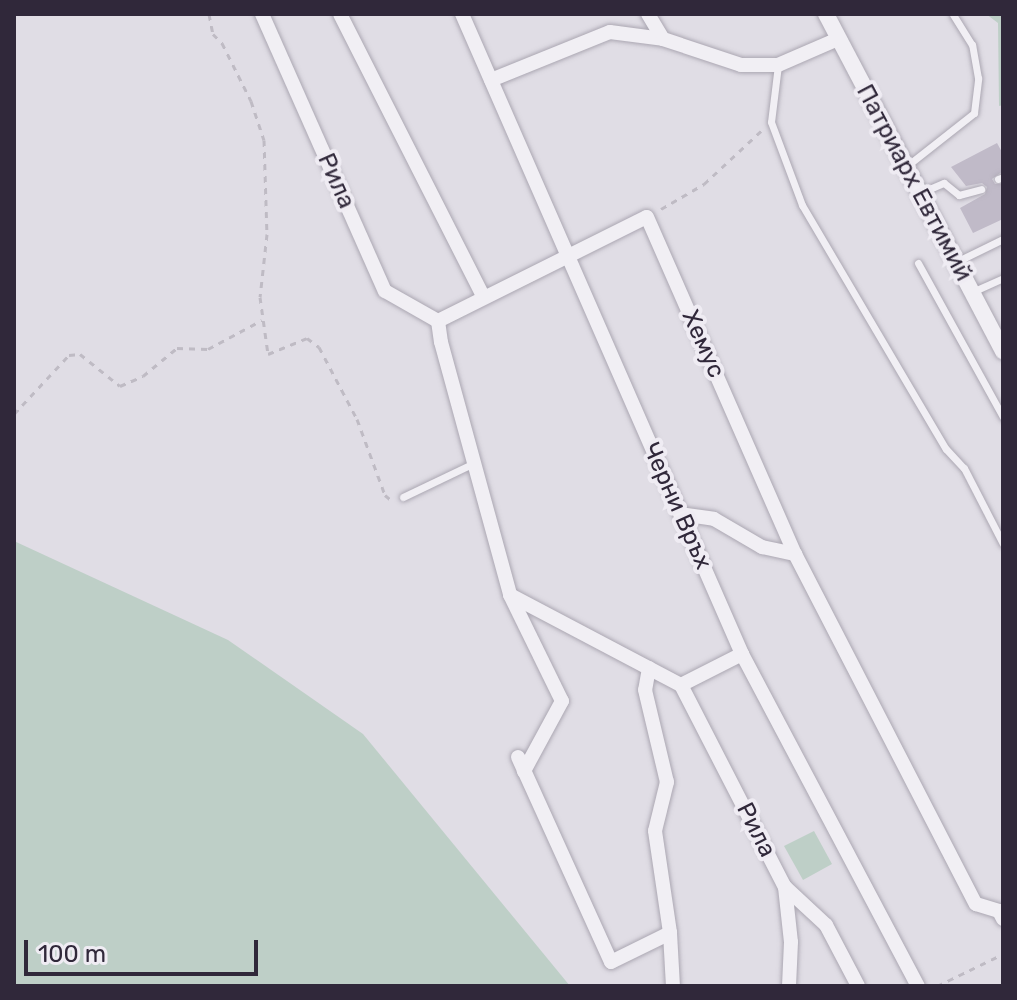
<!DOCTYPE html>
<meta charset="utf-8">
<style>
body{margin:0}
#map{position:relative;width:1017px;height:1000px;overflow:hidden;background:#e0dde5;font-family:Rubik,sans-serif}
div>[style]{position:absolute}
.green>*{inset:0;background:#becfc7}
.building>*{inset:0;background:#c0bac8}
.path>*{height:3px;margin-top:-1.5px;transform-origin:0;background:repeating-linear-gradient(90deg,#bfbbc4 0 6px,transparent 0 12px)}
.roads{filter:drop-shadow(0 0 2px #aba7b2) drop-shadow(0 0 2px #aba7b2)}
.service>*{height:7px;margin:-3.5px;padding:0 3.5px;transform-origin:3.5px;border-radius:3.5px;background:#f1eff4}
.minor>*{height:14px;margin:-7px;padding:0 7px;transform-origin:7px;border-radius:7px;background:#f1eff4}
.tertiary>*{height:16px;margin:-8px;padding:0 8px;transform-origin:8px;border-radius:8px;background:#f1eff4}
span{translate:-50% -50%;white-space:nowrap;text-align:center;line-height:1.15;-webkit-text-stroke:8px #efecf3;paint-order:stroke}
.street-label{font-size:24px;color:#30283a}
.frame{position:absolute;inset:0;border:16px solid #30283a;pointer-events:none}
.scale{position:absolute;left:24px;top:940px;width:234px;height:36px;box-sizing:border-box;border:4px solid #30283a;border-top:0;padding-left:10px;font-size:24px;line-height:28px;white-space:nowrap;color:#30283a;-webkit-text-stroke:6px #efecf3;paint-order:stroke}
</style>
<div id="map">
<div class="green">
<div style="clip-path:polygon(986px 14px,1003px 14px,1003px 105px,999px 106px,998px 23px)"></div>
<div style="clip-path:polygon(14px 541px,228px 640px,363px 734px,570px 986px,14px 986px)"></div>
<div style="clip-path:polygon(814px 831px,832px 864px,803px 880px,784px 846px)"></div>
</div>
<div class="building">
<div style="clip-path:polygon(997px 143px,1003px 154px,1003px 171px,992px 179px,995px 184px,1003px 184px,1003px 219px,973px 233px,960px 208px,985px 194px,987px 187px,982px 183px,966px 186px,951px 167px)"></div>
</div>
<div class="path">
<div style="left:209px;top:14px;width:20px;rotate:79deg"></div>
<div style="left:213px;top:34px;width:13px;rotate:45deg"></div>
<div style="left:222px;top:43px;width:65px;rotate:63.4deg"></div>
<div style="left:251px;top:101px;width:41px;rotate:71.6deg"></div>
<div style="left:264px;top:140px;width:94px;rotate:88.2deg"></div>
<div style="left:267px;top:234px;width:63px;rotate:96.3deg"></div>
<div style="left:260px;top:297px;width:58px;rotate:82deg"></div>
<div style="left:268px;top:354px;width:42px;rotate:-22.3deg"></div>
<div style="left:307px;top:338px;width:15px;rotate:37deg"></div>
<div style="left:319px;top:347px;width:81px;rotate:62.2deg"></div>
<div style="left:357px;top:419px;width:81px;rotate:69.8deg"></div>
<div style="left:385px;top:495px;width:8px;rotate:40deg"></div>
<div style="left:661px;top:209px;width:50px;rotate:-30.2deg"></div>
<div style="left:704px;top:184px;width:78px;rotate:-42.9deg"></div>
<div style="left:14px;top:414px;width:81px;rotate:-47deg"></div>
<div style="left:69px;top:355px;width:11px;rotate:-5deg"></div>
<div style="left:80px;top:354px;width:51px;rotate:38.7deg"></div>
<div style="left:120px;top:386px;width:25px;rotate:-23deg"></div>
<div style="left:143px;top:376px;width:44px;rotate:-39.5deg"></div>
<div style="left:177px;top:348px;width:31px;rotate:2deg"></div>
<div style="left:208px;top:349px;width:61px;rotate:-28.2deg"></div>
<div style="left:937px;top:986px;width:73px;rotate:-25.9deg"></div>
</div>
<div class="roads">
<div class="service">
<div style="left:778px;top:65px;width:57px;rotate:97deg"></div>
<div style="left:771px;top:122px;width:89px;rotate:69.5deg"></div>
<div style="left:802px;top:205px;width:283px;rotate:59.5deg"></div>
<div style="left:946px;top:449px;width:26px;rotate:47deg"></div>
<div style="left:964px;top:468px;width:85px;rotate:62.8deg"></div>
<div style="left:908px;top:165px;width:84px;rotate:-38.2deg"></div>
<div style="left:974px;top:113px;width:35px;rotate:-83deg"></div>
<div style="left:978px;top:78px;width:34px;rotate:-100deg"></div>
<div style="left:972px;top:45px;width:36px;rotate:-122deg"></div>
<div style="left:998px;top:179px;width:5px;rotate:-22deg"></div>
<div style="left:920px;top:193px;width:26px;rotate:-23deg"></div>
<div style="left:944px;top:183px;width:19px;rotate:39deg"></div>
<div style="left:959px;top:195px;width:23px;rotate:-15deg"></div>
<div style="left:958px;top:261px;width:50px;rotate:-26.1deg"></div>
<div style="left:918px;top:263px;width:176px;rotate:61.1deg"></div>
<div style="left:972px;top:292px;width:34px;rotate:-24deg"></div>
<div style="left:403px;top:497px;width:79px;rotate:-25.6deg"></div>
</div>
<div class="minor">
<div style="left:262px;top:14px;width:303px;rotate:66.1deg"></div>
<div style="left:385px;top:291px;width:61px;rotate:29.5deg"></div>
<div style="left:340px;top:14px;width:316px;rotate:63.1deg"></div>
<div style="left:462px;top:14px;width:699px;rotate:66.37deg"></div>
<div style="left:742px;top:654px;width:376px;rotate:62.1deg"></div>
<div style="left:648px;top:14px;width:29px;rotate:59deg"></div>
<div style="left:491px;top:80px;width:128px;rotate:-22deg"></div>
<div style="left:610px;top:32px;width:53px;rotate:7.5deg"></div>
<div style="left:663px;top:39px;width:82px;rotate:18.4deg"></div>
<div style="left:741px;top:65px;width:37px"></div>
<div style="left:778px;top:65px;width:65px;rotate:-23.4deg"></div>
<div style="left:438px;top:321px;width:233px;rotate:-26.5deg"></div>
<div style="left:647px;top:217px;width:368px;rotate:66.3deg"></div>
<div style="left:795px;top:554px;width:394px;rotate:62.7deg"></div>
<div style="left:976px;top:904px;width:24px;rotate:17deg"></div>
<div style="left:999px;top:911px;width:9px;rotate:63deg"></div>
<div style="left:438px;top:321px;width:21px;rotate:82deg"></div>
<div style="left:441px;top:342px;width:262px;rotate:74.7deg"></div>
<div style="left:510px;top:595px;width:193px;rotate:27.8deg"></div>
<div style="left:680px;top:514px;width:34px;rotate:8deg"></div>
<div style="left:714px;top:519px;width:56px;rotate:30.3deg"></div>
<div style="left:762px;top:547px;width:34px;rotate:12deg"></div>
<div style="left:510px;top:595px;width:118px;rotate:63.9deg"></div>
<div style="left:562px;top:701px;width:80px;rotate:118.5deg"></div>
<div style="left:742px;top:654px;width:68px;rotate:153.1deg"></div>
<div style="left:681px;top:685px;width:227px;rotate:62.8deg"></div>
<div style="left:785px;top:887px;width:55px;rotate:83.8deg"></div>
<div style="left:791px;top:942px;width:44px;rotate:92.6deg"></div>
<div style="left:649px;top:668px;width:22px;rotate:100deg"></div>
<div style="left:645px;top:690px;width:95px;rotate:76.6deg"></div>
<div style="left:667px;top:782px;width:50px;rotate:103.8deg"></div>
<div style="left:655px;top:831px;width:103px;rotate:81.6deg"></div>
<div style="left:670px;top:933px;width:53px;rotate:86.8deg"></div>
<div style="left:518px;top:757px;width:225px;rotate:65.6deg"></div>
<div style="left:611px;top:962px;width:66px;rotate:-26.2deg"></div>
<div style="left:785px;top:887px;width:56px;rotate:42.8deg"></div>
<div style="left:826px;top:925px;width:69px;rotate:62.3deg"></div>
</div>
<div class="tertiary">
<div style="left:826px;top:14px;width:381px;rotate:62.3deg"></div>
</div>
</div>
<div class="street-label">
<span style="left:336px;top:181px;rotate:66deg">Рила</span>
<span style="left:914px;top:183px;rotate:62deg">Патриарх Евтимий</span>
<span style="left:703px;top:344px;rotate:66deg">Хемус</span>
<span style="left:677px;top:506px;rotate:66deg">Черни Връх</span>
<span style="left:756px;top:830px;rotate:63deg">Рила</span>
</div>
<div class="frame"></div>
<div class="scale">100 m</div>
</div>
